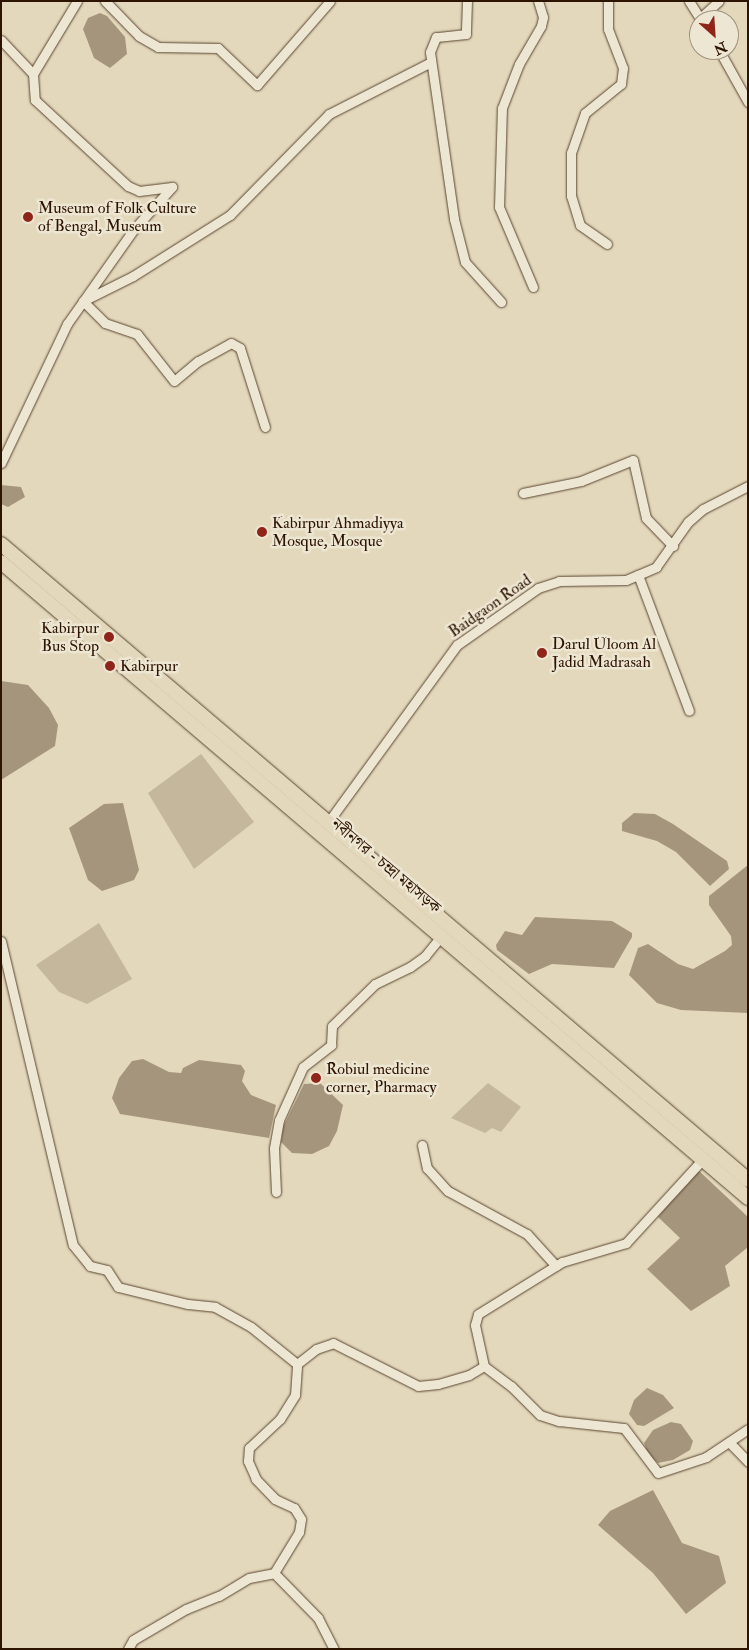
<!DOCTYPE html>
<meta charset="utf-8">
<style>
body{margin:0}
#map{position:relative;width:749px;height:1650px;overflow:hidden;background:#e3d8bc;font-family:"IM FELL Double Pica","Noto Serif Bengali",serif}
div>[style]{position:absolute}
.green>*{inset:0;background:#c4b79c}
.water>*{inset:0;background:#a5957c}
.roads{filter:drop-shadow(0 0 1px #5a452f) drop-shadow(0 0 1px #5a452f)}
.minor>*{height:9px;margin:-4.5px;padding:0 4.5px;transform-origin:4.5px;border-radius:4.5px;background:#ede6d3}
.trunk>*{height:14px;margin:-7px;padding:0 7px;transform-origin:7px;border-radius:7px;background:#e3d8bc}
.dots>*{width:14px;height:14px;translate:-50% -50%;box-sizing:border-box;border:2px solid #ede6d3;border-radius:50%}
span{translate:-50% -50%;white-space:nowrap;text-align:center;line-height:1.15;-webkit-text-stroke:5px #ede6d3;paint-order:stroke}
.poi-label{font-size:16px;color:#2d1400}
.left{translate:0 -50%;text-align:left}
.right{translate:-100% -50%;text-align:right}
.street-label{font-size:16px;color:#2d1400}
.frame{position:absolute;inset:0;border:2px solid #2d1400;pointer-events:none}
.north{position:absolute;left:689px;top:10px;width:50px;height:50px;box-sizing:border-box;background:#ede6d3;border:1px solid #a0927f;border-radius:50%;rotate:154deg;font-size:14px;font-weight:700;line-height:20px;text-align:center;color:#2d1400}
.north::after{content:'';display:block;margin:auto;width:18px;height:22px;background:#8f2418;clip-path:polygon(50% 0,100% 100%,50% 72%,0 100%)}
</style>
<div id="map">
<div class="green">
<div style="clip-path:polygon(201px 754px,254px 822px,194px 869px,148px 793px)"></div>
<div style="clip-path:polygon(99px 923px,132px 979px,87px 1004px,59px 992px,36px 965px)"></div>
<div style="clip-path:polygon(488px 1083px,521px 1107px,501px 1132px,492px 1128px,485px 1133px,451px 1118px)"></div>
</div>
<div class="water">
<div style="clip-path:polygon(100px 13px,107px 16px,125px 37px,127px 54px,110px 68px,94px 58px,83px 29px,88px 18px)"></div>
<div style="clip-path:polygon(1px 485px,21px 487px,25px 497px,8px 507px,1px 504px)"></div>
<div style="clip-path:polygon(1px 681px,28px 685px,49px 708px,58px 725px,55px 746px,1px 780px)"></div>
<div style="clip-path:polygon(123px 803px,139px 870px,134px 880px,102px 891px,88px 880px,69px 828px,104px 804px)"></div>
<div style="clip-path:polygon(634px 813px,655px 814px,673px 824px,727px 861px,729px 869px,710px 886px,676px 852px,657px 841px,622px 831px,622px 823px)"></div>
<div style="clip-path:polygon(748px 865px,748px 1013px,681px 1010px,657px 1003px,629px 975px,638px 948px,648px 944px,678px 964px,693px 969px,725px 951px,732px 945px,731px 936px,709px 905px,709px 896px)"></div>
<div style="clip-path:polygon(535px 917px,612px 921px,632px 933px,632px 937px,614px 968px,552px 964px,529px 974px,497px 950px,496px 945px,505px 931px,522px 935px)"></div>
<div style="clip-path:polygon(143px 1059px,169px 1072px,181px 1073px,183px 1068px,199px 1060px,241px 1065px,245px 1071px,242px 1081px,251px 1095px,276px 1105px,269px 1138px,120px 1114px,112px 1098px,119px 1078px,132px 1061px)"></div>
<div style="clip-path:polygon(320px 1083px,343px 1105px,337px 1131px,329px 1146px,312px 1154px,292px 1153px,281px 1142px,283px 1127px,304px 1084px)"></div>
<div style="clip-path:polygon(697px 1169px,748px 1217px,748px 1247px,725px 1266px,730px 1286px,691px 1311px,647px 1269px,680px 1238px,658px 1217px)"></div>
<div style="clip-path:polygon(647px 1388px,663px 1395px,674px 1408px,644px 1426px,637px 1425px,629px 1414px,634px 1400px)"></div>
<div style="clip-path:polygon(671px 1422px,681px 1424px,693px 1441px,690px 1450px,673px 1460px,658px 1463px,648px 1454px,644px 1443px,653px 1430px)"></div>
<div style="clip-path:polygon(653px 1490px,682px 1543px,719px 1556px,726px 1583px,686px 1614px,653px 1573px,598px 1525px,610px 1511px)"></div>
</div>
<div class="roads">
<div class="minor">
<div style="left:105px;top:1px;width:49px;rotate:45.8deg"></div>
<div style="left:139px;top:36px;width:22px;rotate:30deg"></div>
<div style="left:158px;top:47px;width:60px;rotate:1deg"></div>
<div style="left:218px;top:48px;width:54px;rotate:43.5deg"></div>
<div style="left:257px;top:85px;width:111px;rotate:-49deg"></div>
<div style="left:467px;top:1px;width:33px;rotate:92deg"></div>
<div style="left:466px;top:34px;width:30px;rotate:174deg"></div>
<div style="left:436px;top:37px;width:16px;rotate:112deg"></div>
<div style="left:430px;top:52px;width:169px;rotate:81.8deg"></div>
<div style="left:454px;top:219px;width:44px;rotate:75.7deg"></div>
<div style="left:465px;top:262px;width:54px;rotate:48deg"></div>
<div style="left:689px;top:1px;width:22px;rotate:58deg"></div>
<div style="left:700px;top:18px;width:25px;rotate:-42deg"></div>
<div style="left:1px;top:40px;width:47px;rotate:46.7deg"></div>
<div style="left:33px;top:74px;width:85px;rotate:-58.9deg"></div>
<div style="left:719px;top:50px;width:60px;rotate:60.9deg"></div>
<div style="left:33px;top:74px;width:26px;rotate:86deg"></div>
<div style="left:35px;top:100px;width:127px;rotate:42.8deg"></div>
<div style="left:128px;top:186px;width:12px;rotate:24deg"></div>
<div style="left:139px;top:191px;width:33px;rotate:-7deg"></div>
<div style="left:607px;top:244px;width:33px;rotate:-145deg"></div>
<div style="left:580px;top:225px;width:30px;rotate:-107deg"></div>
<div style="left:571px;top:196px;width:43px;rotate:-90deg"></div>
<div style="left:571px;top:153px;width:42px;rotate:-70.7deg"></div>
<div style="left:585px;top:113px;width:46px;rotate:-38.9deg"></div>
<div style="left:621px;top:84px;width:16px;rotate:-83deg"></div>
<div style="left:623px;top:68px;width:42px;rotate:-111deg"></div>
<div style="left:608px;top:29px;width:28px;rotate:-90deg"></div>
<div style="left:533px;top:287px;width:87px;rotate:-113deg"></div>
<div style="left:499px;top:207px;width:99px;rotate:-88.3deg"></div>
<div style="left:502px;top:108px;width:47px;rotate:-68.9deg"></div>
<div style="left:519px;top:64px;width:44px;rotate:-59.9deg"></div>
<div style="left:541px;top:26px;width:9px;rotate:-77deg"></div>
<div style="left:543px;top:17px;width:17px;rotate:-107deg"></div>
<div style="left:265px;top:427px;width:83px;rotate:-107.6deg"></div>
<div style="left:240px;top:348px;width:10px;rotate:-151deg"></div>
<div style="left:231px;top:343px;width:38px;rotate:151deg"></div>
<div style="left:198px;top:361px;width:31px;rotate:140deg"></div>
<div style="left:174px;top:381px;width:60px;rotate:-128.2deg"></div>
<div style="left:137px;top:334px;width:34px;rotate:-161deg"></div>
<div style="left:105px;top:323px;width:31px;rotate:-135deg"></div>
<div style="left:83px;top:301px;width:56px;rotate:-26.6deg"></div>
<div style="left:133px;top:276px;width:115px;rotate:-32.2deg"></div>
<div style="left:230px;top:215px;width:141px;rotate:-45.6deg"></div>
<div style="left:329px;top:114px;width:114px;rotate:-27deg"></div>
<div style="left:1px;top:463px;width:154px;rotate:-64.6deg"></div>
<div style="left:67px;top:324px;width:116px;rotate:-54.8deg"></div>
<div style="left:134px;top:229px;width:57px;rotate:-47.9deg"></div>
<div style="left:523px;top:493px;width:59px;rotate:-11.7deg"></div>
<div style="left:581px;top:481px;width:56px;rotate:-22deg"></div>
<div style="left:633px;top:460px;width:59px;rotate:77.4deg"></div>
<div style="left:646px;top:518px;width:39px;rotate:46deg"></div>
<div style="left:638px;top:575px;width:145px;rotate:69.4deg"></div>
<div style="left:329px;top:821px;width:218px;rotate:-54deg"></div>
<div style="left:457px;top:645px;width:99px;rotate:-35.1deg"></div>
<div style="left:538px;top:588px;width:22px;rotate:-18deg"></div>
<div style="left:559px;top:581px;width:67px;rotate:-0.9deg"></div>
<div style="left:626px;top:580px;width:33px;rotate:-23deg"></div>
<div style="left:656px;top:567px;width:55px;rotate:-54.6deg"></div>
<div style="left:688px;top:522px;width:20px;rotate:-41deg"></div>
<div style="left:703px;top:509px;width:51px;rotate:-27.1deg"></div>
<div style="left:1px;top:941px;width:312px;rotate:76.7deg"></div>
<div style="left:73px;top:1245px;width:27px;rotate:51deg"></div>
<div style="left:90px;top:1266px;width:17px;rotate:13deg"></div>
<div style="left:107px;top:1270px;width:20px;rotate:57deg"></div>
<div style="left:118px;top:1287px;width:72px;rotate:13.7deg"></div>
<div style="left:188px;top:1304px;width:27px;rotate:6deg"></div>
<div style="left:215px;top:1307px;width:41px;rotate:29.1deg"></div>
<div style="left:251px;top:1327px;width:59px;rotate:38.8deg"></div>
<div style="left:422px;top:1145px;width:24px;rotate:78deg"></div>
<div style="left:427px;top:1168px;width:31px;rotate:48deg"></div>
<div style="left:448px;top:1191px;width:90px;rotate:28.6deg"></div>
<div style="left:527px;top:1234px;width:43px;rotate:47.8deg"></div>
<div style="left:276px;top:1192px;width:44px;rotate:-92.6deg"></div>
<div style="left:274px;top:1148px;width:28px;rotate:-80deg"></div>
<div style="left:279px;top:1120px;width:58px;rotate:-65.6deg"></div>
<div style="left:303px;top:1067px;width:36px;rotate:-38deg"></div>
<div style="left:331px;top:1045px;width:19px;rotate:-87deg"></div>
<div style="left:332px;top:1026px;width:60px;rotate:-44.3deg"></div>
<div style="left:375px;top:984px;width:39px;rotate:-26deg"></div>
<div style="left:410px;top:967px;width:19px;rotate:-36deg"></div>
<div style="left:425px;top:956px;width:26px;rotate:-51deg"></div>
<div style="left:484px;top:1366px;width:34px;rotate:37deg"></div>
<div style="left:511px;top:1386px;width:41px;rotate:45deg"></div>
<div style="left:540px;top:1415px;width:20px;rotate:18deg"></div>
<div style="left:559px;top:1421px;width:65px;rotate:6.1deg"></div>
<div style="left:624px;top:1428px;width:56px;rotate:52.9deg"></div>
<div style="left:658px;top:1473px;width:51px;rotate:-18.4deg"></div>
<div style="left:706px;top:1457px;width:50px;rotate:-33.7deg"></div>
<div style="left:729px;top:1442px;width:28px;rotate:46deg"></div>
<div style="left:274px;top:1573px;width:63px;rotate:45.6deg"></div>
<div style="left:318px;top:1618px;width:35px;rotate:63deg"></div>
<div style="left:128px;top:1649px;width:10px;rotate:-61deg"></div>
<div style="left:133px;top:1640px;width:61px;rotate:-30.3deg"></div>
<div style="left:186px;top:1609px;width:35px;rotate:-22deg"></div>
<div style="left:219px;top:1596px;width:35px;rotate:-31deg"></div>
<div style="left:249px;top:1578px;width:25px;rotate:-11deg"></div>
<div style="left:274px;top:1573px;width:48px;rotate:-58.6deg"></div>
<div style="left:299px;top:1532px;width:13px;rotate:-81deg"></div>
<div style="left:301px;top:1519px;width:13px;rotate:-122deg"></div>
<div style="left:294px;top:1508px;width:21px;rotate:-155deg"></div>
<div style="left:275px;top:1499px;width:28px;rotate:-134deg"></div>
<div style="left:256px;top:1479px;width:20px;rotate:-114deg"></div>
<div style="left:248px;top:1461px;width:13px;rotate:-86deg"></div>
<div style="left:249px;top:1448px;width:42px;rotate:-43.1deg"></div>
<div style="left:280px;top:1419px;width:28px;rotate:-58deg"></div>
<div style="left:295px;top:1395px;width:31px;rotate:-86deg"></div>
<div style="left:297px;top:1364px;width:24px;rotate:-38deg"></div>
<div style="left:316px;top:1349px;width:18px;rotate:-19deg"></div>
<div style="left:333px;top:1343px;width:95px;rotate:26.8deg"></div>
<div style="left:418px;top:1386px;width:20px;rotate:-6deg"></div>
<div style="left:438px;top:1384px;width:32px;rotate:-16deg"></div>
<div style="left:469px;top:1375px;width:17px;rotate:-31deg"></div>
<div style="left:484px;top:1366px;width:42px;rotate:-102.4deg"></div>
<div style="left:475px;top:1325px;width:11px;rotate:-75deg"></div>
<div style="left:478px;top:1314px;width:99px;rotate:-31.8deg"></div>
<div style="left:562px;top:1262px;width:67px;rotate:-16.5deg"></div>
<div style="left:626px;top:1243px;width:113px;rotate:-47.5deg"></div>
</div>
<div class="trunk">
<div style="left:1px;top:544px;width:981px;rotate:40.41deg"></div>
<div style="left:1px;top:562px;width:981px;rotate:40.41deg"></div>
</div>
</div>
<div class="dots">
<div style="left:28px;top:217px;background:#8f2418"></div>
<div style="left:262px;top:532px;background:#8f2418"></div>
<div style="left:109px;top:637px;background:#8f2418"></div>
<div style="left:542px;top:653px;background:#8f2418"></div>
<div style="left:110px;top:666px;background:#8f2418"></div>
<div style="left:316px;top:1078px;background:#8f2418"></div>
</div>
<div class="poi-label">
<span class="left" style="left:38px;top:217px">Museum of Folk Culture<br>of Bengal, Museum</span>
<span class="left" style="left:272px;top:532px">Kabirpur Ahmadiyya<br>Mosque, Mosque</span>
<span class="right" style="left:99px;top:637px">Kabirpur<br>Bus Stop</span>
<span class="left" style="left:552px;top:653px">Darul Uloom Al<br>Jadid Madrasah</span>
<span class="left" style="left:120px;top:666px">Kabirpur</span>
<span class="left" style="left:326px;top:1078px">Robiul medicine<br>corner, Pharmacy</span>
</div>
<div class="street-label">
<span style="left:490px;top:606px;rotate:-35deg">Baidgaon Road</span>
<span style="left:386px;top:866px;rotate:40deg">নবীনগর - চন্দ্রা মহাসড়ক</span>
</div>
<div class="frame"></div>
<div class="north">N</div>
</div>
